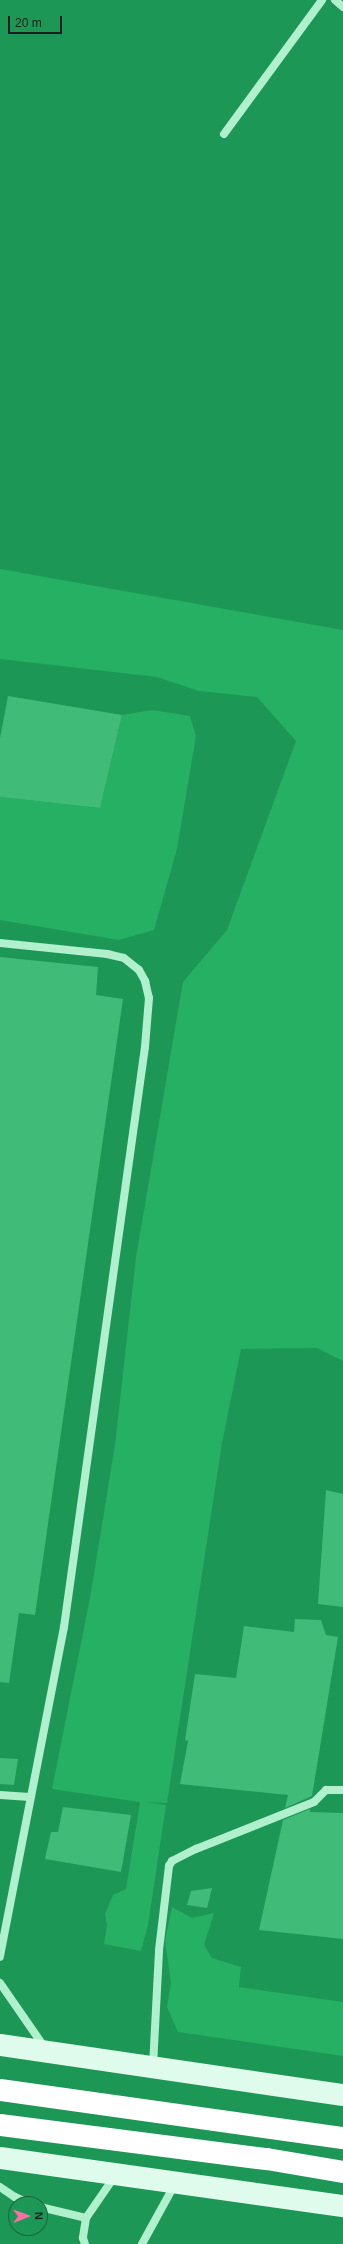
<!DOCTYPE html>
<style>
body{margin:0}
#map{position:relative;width:343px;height:2244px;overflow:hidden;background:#1c9755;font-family:Helvetica,sans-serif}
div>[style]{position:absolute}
.green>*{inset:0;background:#25b063}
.building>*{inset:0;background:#40bc78}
.lane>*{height:8px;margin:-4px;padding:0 4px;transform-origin:4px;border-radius:4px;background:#b0f0cc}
.secondary>*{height:22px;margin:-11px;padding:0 11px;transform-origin:11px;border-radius:11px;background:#defbeb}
.highway>*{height:22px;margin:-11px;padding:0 11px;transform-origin:11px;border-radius:11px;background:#fff}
span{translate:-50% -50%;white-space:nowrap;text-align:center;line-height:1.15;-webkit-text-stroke:4px #1c9755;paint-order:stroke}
.north{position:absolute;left:8px;top:2196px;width:40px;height:40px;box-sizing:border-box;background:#1c9755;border:1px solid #1c663f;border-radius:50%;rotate:89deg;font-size:11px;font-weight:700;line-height:16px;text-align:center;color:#1d1d1d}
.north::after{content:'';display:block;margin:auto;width:14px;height:18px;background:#ff6fa7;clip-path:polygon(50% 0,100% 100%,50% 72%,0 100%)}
.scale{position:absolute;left:8px;top:16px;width:54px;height:18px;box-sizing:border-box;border:2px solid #1d1d1d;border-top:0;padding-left:5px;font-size:12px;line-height:14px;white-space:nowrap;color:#1d1d1d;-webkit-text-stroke:3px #1c9755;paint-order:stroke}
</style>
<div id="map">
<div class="green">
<div style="clip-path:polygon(0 569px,343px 630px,343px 1361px,317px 1348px,241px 1349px,222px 1443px,167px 1803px,146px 1802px,166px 1805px,148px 1925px,141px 1951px,104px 1944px,107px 1925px,105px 1914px,113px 1895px,126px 1889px,140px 1802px,52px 1789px,90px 1598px,115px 1445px,136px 1257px,183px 982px,227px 930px,296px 741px,257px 697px,199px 691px,157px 677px,0 659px)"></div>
<div style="clip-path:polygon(152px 710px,190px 716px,196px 736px,177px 849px,154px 930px,119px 940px,0 920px,0 797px,100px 808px,122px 715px)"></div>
<div style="clip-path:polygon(172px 1907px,192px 1918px,214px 1913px,204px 1945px,212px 1958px,241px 1967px,239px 1987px,343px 2002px,343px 2056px,178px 2032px,167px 2007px,171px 1983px,165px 1941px)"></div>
</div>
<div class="building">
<div style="clip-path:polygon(8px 696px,122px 715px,100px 808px,0 797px,0 738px)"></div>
<div style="clip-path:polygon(0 957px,98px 967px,96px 995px,123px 999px,35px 1615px,19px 1613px,9px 1683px,0 1682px)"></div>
<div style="clip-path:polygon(326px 1490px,343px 1494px,343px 1607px,318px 1604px)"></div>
<div style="clip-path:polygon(295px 1619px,321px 1620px,326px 1635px,338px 1637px,312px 1796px,285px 1808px,288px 1795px,180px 1784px,188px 1741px,185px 1740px,195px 1674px,236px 1678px,244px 1626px,294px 1632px)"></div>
<div style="clip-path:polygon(0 1758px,18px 1759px,14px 1785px,0 1784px)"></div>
<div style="clip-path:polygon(63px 1807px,131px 1815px,121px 1872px,45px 1859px,51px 1832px,58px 1832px)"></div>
<div style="clip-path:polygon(310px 1809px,310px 1812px,343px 1813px,343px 1939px,259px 1930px,283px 1820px)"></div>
<div style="clip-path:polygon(212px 1888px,207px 1908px,187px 1905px,191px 1891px)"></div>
</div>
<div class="lane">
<div style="left:335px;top:0;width:11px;rotate:41deg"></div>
<div style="left:224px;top:134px;width:166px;rotate:-53.8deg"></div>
<div style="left:0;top:943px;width:108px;rotate:5.9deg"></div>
<div style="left:107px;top:954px;width:17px;rotate:13deg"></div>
<div style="left:124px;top:958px;width:19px;rotate:39deg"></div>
<div style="left:139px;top:970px;width:13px;rotate:61deg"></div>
<div style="left:145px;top:981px;width:17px;rotate:77deg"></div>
<div style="left:149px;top:998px;width:49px;rotate:94.7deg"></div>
<div style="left:145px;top:1047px;width:586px;rotate:97.95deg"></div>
<div style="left:64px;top:1627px;width:336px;rotate:101deg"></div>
<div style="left:0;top:1795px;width:30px;rotate:4deg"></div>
<div style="left:0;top:1983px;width:79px;rotate:55.3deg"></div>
<div style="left:153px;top:2066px;width:116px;rotate:-87deg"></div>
<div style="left:159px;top:1950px;width:85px;rotate:-83.2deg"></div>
<div style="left:169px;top:1866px;width:6px;rotate:-59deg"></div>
<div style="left:172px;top:1861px;width:27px;rotate:-27deg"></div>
<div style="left:196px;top:1849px;width:127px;rotate:-21.7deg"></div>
<div style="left:314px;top:1802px;width:17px;rotate:-45deg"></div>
<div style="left:326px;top:1790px;width:17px"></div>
<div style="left:0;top:2187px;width:18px;rotate:34deg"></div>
<div style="left:15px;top:2197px;width:17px;rotate:25deg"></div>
<div style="left:40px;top:2207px;width:47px;rotate:13.4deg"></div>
<div style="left:86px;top:2218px;width:20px;rotate:99deg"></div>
<div style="left:83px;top:2238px;width:6px;rotate:72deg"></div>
<div style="left:86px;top:2218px;width:51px;rotate:-55.4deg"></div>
<div style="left:142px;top:2244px;width:68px;rotate:-61.2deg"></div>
</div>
<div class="secondary">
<div style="left:0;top:2045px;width:347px;rotate:8.3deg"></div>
<div style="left:0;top:2158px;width:346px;rotate:8deg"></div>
</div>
<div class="highway">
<div style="left:0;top:2090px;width:346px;rotate:8deg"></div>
<div style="left:0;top:2125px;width:269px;rotate:7.3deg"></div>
<div style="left:267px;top:2159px;width:77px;rotate:9.7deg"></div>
</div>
<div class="north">N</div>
<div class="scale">20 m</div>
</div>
